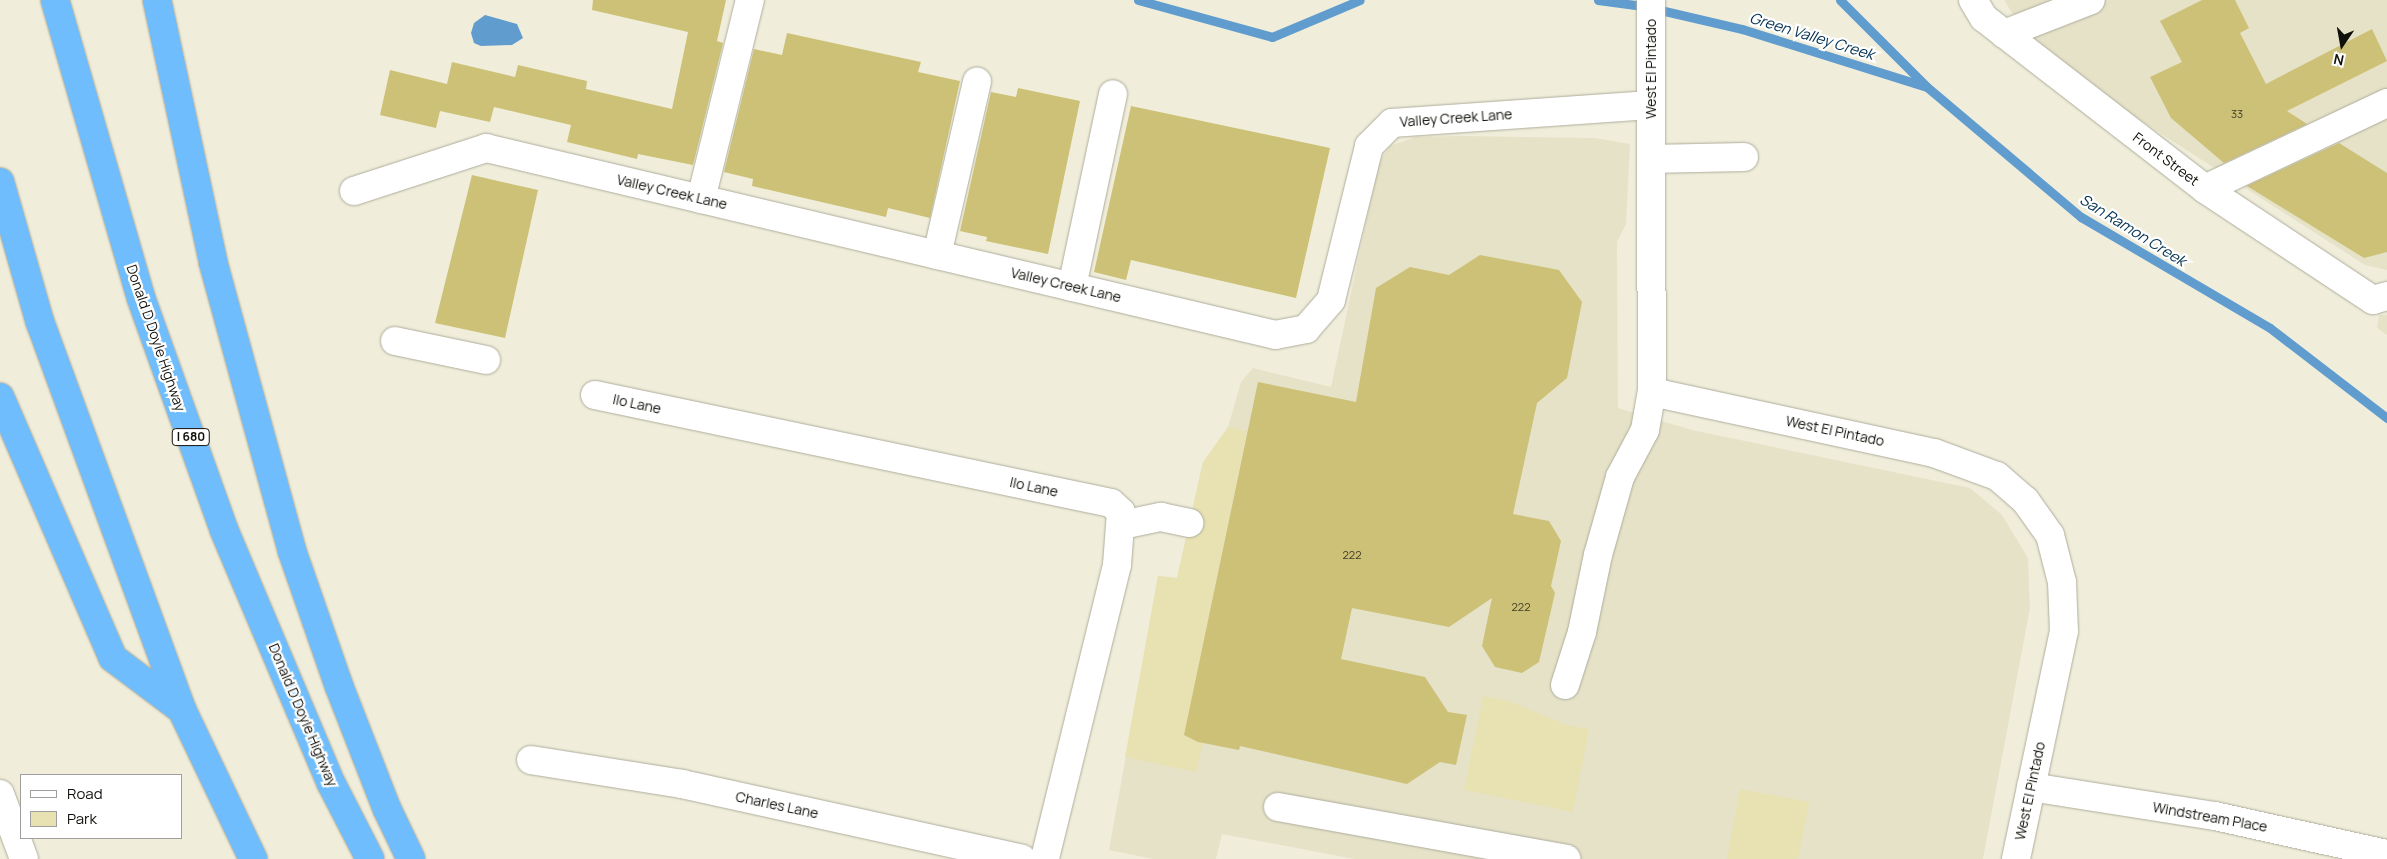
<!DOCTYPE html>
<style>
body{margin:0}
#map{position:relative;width:2387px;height:859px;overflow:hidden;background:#f0eedb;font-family:Manrope,sans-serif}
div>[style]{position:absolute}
.built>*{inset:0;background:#e5e2c8}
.green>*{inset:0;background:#e8e1b1}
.water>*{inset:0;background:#619cce}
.stream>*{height:9px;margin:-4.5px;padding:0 4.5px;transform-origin:4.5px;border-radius:4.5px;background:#619cce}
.building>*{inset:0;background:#ccc176}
.roads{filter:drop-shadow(0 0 1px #aeac9b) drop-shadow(0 0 1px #aeac9b)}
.minor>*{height:28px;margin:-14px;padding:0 14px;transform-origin:14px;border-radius:14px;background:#fff}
.highway>*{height:28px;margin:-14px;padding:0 14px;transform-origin:14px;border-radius:14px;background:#6fbdfd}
span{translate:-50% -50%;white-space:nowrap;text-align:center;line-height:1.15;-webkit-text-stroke:4.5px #fff;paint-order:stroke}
.number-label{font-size:11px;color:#403c25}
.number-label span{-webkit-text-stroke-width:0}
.shield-label span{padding:1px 4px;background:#fff;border:1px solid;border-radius:4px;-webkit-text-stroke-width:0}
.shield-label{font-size:12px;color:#11100a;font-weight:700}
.street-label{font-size:14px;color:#11100a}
.water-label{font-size:15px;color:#023253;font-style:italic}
.legend{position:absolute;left:20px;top:774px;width:162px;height:65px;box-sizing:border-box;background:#fff;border:1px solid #a09f9d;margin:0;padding:6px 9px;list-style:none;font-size:15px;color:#11100a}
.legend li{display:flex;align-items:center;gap:10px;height:25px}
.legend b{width:25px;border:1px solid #a09f9d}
.north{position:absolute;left:2317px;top:20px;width:50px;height:50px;-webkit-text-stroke:4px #fff;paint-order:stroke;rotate:192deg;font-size:14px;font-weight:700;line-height:20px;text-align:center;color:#11100a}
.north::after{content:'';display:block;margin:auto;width:18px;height:22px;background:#11100a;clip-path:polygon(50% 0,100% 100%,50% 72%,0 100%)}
</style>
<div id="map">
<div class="built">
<div style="clip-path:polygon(2004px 0,2387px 0,2387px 270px,2365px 265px,2132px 115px,2023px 30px)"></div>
<div style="clip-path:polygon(1463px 136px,1595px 138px,1630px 144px,1626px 224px,1617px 242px,1618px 408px,1692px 430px,1970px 488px,2002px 515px,2028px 558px,2030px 608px,1983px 859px,1354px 859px,1222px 834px,1216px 859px,1153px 859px,1109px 850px,1158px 576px,1177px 578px,1203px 462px,1217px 447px,1228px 427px,1241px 382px,1253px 368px,1331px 387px,1379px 162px,1390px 146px,1416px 137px)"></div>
<div style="clip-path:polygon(2379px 315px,2387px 315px,2387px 335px,2377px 328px)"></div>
</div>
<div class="green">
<div style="clip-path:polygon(1228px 427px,1247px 431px,1184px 735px,1203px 743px,1196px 772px,1125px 757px,1158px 576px,1177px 578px,1203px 462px)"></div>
<div style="clip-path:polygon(1483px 696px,1512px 702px,1566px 725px,1589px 729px,1573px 812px,1464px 790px)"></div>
<div style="clip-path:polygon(1740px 789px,1809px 802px,1798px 859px,1727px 859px)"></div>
</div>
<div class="water">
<div style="clip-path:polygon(485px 15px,517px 24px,523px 38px,512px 45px,481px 46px,474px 43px,471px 33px,474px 23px)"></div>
</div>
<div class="stream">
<div style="left:1138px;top:0;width:139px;rotate:15.4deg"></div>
<div style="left:1272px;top:37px;width:95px;rotate:-22.8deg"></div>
<div style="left:1598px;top:0;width:45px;rotate:7.6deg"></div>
<div style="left:1643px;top:6px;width:102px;rotate:13.1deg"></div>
<div style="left:1742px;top:29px;width:191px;rotate:17.4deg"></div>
<div style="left:1840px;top:0;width:123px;rotate:45deg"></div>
<div style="left:1927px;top:87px;width:202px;rotate:40.2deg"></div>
<div style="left:2081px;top:217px;width:219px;rotate:30.4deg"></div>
<div style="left:2270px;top:328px;width:148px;rotate:37.6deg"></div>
</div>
<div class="building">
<div style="clip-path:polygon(593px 0,726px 0,717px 41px,723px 43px,693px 165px,638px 154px,637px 159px,567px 142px,571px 125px,494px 107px,490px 122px,440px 111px,436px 128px,380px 115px,390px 70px,447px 84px,452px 62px,515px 77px,518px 65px,587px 81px,586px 89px,672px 109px,688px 32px,592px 10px)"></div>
<div style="clip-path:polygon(2202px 0,2235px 0,2249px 28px,2240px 33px,2266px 84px,2372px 29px,2387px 61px,2287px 111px,2307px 124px,2224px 163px,2171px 118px,2150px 77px,2182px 62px,2160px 21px)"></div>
<div style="clip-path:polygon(787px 33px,921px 62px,918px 72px,960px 81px,930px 218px,888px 208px,886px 217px,752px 186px,753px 179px,724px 172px,754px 49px,782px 55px)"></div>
<div style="clip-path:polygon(1018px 88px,1080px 101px,1048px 254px,986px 241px,987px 237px,960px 231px,991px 92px,1016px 97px)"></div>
<div style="clip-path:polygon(1131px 106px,1330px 148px,1296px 298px,1131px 260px,1126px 280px,1094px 272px)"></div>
<div style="clip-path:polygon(2339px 143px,2387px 173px,2387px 252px,2364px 258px,2247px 186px)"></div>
<div style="clip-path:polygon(472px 175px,538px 190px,505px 338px,435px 323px)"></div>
<div style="clip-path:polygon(1480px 255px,1559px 270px,1582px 302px,1567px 378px,1537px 403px,1513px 514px,1549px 521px,1561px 541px,1551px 586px,1555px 593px,1539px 662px,1522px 673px,1495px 667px,1482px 646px,1492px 598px,1449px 627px,1352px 608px,1341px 659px,1425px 677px,1448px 712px,1467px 715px,1456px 765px,1440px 762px,1407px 784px,1240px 746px,1239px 750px,1198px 742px,1184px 735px,1258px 382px,1356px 402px,1376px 288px,1410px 267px,1449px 275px)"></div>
</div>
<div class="roads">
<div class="minor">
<div style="left:1651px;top:0;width:392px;rotate:89.9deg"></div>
<div style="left:1652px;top:392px;width:289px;rotate:12.2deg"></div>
<div style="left:1934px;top:453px;width:67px;rotate:20.1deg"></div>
<div style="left:1997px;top:476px;width:37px;rotate:41deg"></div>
<div style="left:2025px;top:500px;width:43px;rotate:54.5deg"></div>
<div style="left:2050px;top:535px;width:49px;rotate:75.7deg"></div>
<div style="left:2062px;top:582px;width:49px;rotate:87.7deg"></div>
<div style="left:2064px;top:631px;width:233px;rotate:101.9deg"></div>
<div style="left:1973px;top:0;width:21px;rotate:59deg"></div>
<div style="left:1984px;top:18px;width:279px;rotate:37.7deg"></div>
<div style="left:2205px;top:189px;width:201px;rotate:33.5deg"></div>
<div style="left:2373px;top:300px;width:15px;rotate:-16deg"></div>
<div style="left:2004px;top:34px;width:93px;rotate:-21.3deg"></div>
<div style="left:1651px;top:159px;width:93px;rotate:-1.2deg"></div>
<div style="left:2205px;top:189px;width:201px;rotate:-25.3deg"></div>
<div style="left:354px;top:191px;width:139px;rotate:-18deg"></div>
<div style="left:486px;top:148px;width:811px;rotate:13.33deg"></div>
<div style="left:1275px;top:335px;width:32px;rotate:-11deg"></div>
<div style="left:1306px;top:329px;width:38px;rotate:-49deg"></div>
<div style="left:1331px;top:300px;width:159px;rotate:-76.1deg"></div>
<div style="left:1369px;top:146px;width:33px;rotate:-45deg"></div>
<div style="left:1392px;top:123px;width:259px;rotate:-4deg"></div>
<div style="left:701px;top:199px;width:205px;rotate:-76.2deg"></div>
<div style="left:937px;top:255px;width:178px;rotate:-77deg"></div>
<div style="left:1072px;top:287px;width:197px;rotate:-78deg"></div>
<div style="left:395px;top:341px;width:93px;rotate:11.8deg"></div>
<div style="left:595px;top:395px;width:527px;rotate:11.82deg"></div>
<div style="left:1111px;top:503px;width:13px;rotate:42deg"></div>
<div style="left:1121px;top:512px;width:53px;rotate:94.3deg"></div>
<div style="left:1117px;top:565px;width:303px;rotate:103.8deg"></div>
<div style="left:1122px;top:525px;width:40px;rotate:-12deg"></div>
<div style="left:1161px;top:517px;width:29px;rotate:12deg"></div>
<div style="left:1565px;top:685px;width:56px;rotate:-72.2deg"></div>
<div style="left:1582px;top:632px;width:79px;rotate:-78.3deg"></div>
<div style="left:1598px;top:555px;width:81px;rotate:-74.2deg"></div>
<div style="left:1620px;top:477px;width:53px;rotate:-62deg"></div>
<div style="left:1645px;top:430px;width:39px;rotate:-80deg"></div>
<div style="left:531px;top:760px;width:153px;rotate:9deg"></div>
<div style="left:682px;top:784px;width:348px;rotate:12.4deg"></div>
<div style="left:2031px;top:787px;width:186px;rotate:9deg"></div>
<div style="left:2215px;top:816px;width:176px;rotate:12.5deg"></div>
<div style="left:0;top:794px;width:69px;rotate:69.7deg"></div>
<div style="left:1278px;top:807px;width:293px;rotate:10.2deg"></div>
</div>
<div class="highway">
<div style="left:55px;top:0;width:310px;rotate:73.9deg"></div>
<div style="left:141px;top:298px;width:246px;rotate:70.3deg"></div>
<div style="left:224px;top:530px;width:275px;rotate:67.1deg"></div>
<div style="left:331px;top:783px;width:85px;rotate:62.8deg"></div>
<div style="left:157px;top:0;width:268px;rotate:77.9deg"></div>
<div style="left:213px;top:262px;width:300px;rotate:74.7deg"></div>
<div style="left:292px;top:551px;width:143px;rotate:70.8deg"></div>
<div style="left:339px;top:686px;width:132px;rotate:68.7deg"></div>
<div style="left:387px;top:809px;width:55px;rotate:64.4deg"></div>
<div style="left:0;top:182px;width:146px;rotate:74.1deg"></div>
<div style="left:40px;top:322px;width:413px;rotate:69.9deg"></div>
<div style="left:182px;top:710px;width:165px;rotate:64.5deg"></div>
<div style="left:0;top:397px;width:284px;rotate:66.6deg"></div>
<div style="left:113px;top:658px;width:86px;rotate:37deg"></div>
</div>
</div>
<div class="number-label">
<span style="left:2237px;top:114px">33</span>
<span style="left:1352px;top:555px">222</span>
<span style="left:1521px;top:607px">222</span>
</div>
<div class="shield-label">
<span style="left:191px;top:437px">I 680</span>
</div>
<div class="street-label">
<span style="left:1651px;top:69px;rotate:-90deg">West El Pintado</span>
<span style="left:1456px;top:118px;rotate:-4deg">Valley Creek Lane</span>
<span style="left:2166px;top:159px;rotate:37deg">Front Street</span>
<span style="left:672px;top:192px;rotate:13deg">Valley Creek Lane</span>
<span style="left:1066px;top:285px;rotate:13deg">Valley Creek Lane</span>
<span style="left:156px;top:338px;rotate:71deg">Donald D Doyle Highway</span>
<span style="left:637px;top:404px;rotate:12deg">Ilo Lane</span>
<span style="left:1835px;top:431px;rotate:12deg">West El Pintado</span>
<span style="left:1034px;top:487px;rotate:12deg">Ilo Lane</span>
<span style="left:303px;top:715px;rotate:67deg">Donald D Doyle Highway</span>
<span style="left:2030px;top:791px;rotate:-78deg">West El Pintado</span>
<span style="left:777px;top:805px;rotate:12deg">Charles Lane</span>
<span style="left:2210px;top:817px;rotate:10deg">Windstream Place</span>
</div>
<div class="water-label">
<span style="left:1812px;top:36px;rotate:17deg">Green Valley Creek</span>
<span style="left:2133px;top:230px;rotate:32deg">San Ramon Creek</span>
</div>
<ul class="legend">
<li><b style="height:6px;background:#fff"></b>Road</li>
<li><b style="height:14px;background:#e8e1b1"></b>Park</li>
</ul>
<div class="north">N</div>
</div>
